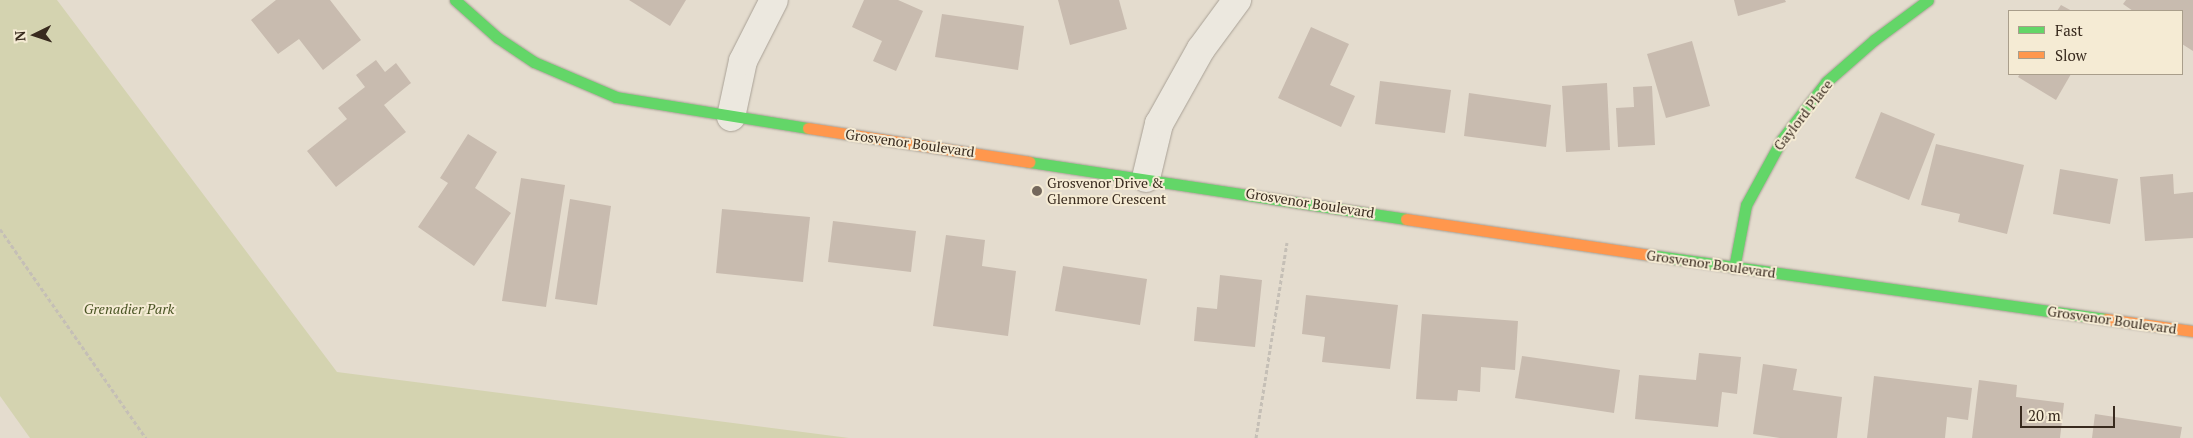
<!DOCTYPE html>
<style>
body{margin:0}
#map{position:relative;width:2193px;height:438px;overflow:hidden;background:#e4dcce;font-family:"PT Serif",serif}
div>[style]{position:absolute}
.green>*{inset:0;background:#d4d3b0}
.building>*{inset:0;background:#c8bbaf}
.path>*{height:3px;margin-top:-1.5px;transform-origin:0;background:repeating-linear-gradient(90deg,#c5bfb6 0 4px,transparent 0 6.5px)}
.roads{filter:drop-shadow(0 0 1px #a9a196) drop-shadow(0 0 1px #a9a196)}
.street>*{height:28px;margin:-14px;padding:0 14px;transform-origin:14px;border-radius:14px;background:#ece8df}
.fast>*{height:11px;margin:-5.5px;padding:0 5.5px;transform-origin:5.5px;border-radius:5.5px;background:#63d668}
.slow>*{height:11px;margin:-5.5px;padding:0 5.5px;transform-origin:5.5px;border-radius:5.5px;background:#ff974d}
.dots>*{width:14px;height:14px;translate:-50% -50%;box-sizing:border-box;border:2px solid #f5ebd4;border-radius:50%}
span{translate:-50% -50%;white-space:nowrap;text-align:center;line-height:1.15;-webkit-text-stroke:4px #f5ebd4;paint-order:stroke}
.street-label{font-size:14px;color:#382a1e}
.poi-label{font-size:14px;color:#382a1e}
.left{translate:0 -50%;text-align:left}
.park-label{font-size:14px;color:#4a5525;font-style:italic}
.legend{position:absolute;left:2008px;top:10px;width:175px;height:65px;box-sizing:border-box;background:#f5ebd4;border:1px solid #a99e8b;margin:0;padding:6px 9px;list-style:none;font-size:15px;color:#382a1e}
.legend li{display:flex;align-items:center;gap:10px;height:25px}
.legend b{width:25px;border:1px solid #a99e8b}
.north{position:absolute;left:10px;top:10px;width:50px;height:50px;-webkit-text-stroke:4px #f5ebd4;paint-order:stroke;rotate:266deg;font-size:14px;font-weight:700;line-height:20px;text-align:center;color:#382a1e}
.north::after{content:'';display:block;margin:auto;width:18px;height:22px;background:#382a1e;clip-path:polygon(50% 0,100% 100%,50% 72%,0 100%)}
.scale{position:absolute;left:2020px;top:406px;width:95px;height:22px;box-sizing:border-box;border:2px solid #382a1e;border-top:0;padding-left:6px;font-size:15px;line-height:18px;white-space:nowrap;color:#382a1e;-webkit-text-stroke:4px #f5ebd4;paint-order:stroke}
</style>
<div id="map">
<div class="green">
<div style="clip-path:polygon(0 0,57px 0,337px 372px,849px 438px,30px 438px,0 396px)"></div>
</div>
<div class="building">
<div style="clip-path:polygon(276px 0,330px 0,361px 40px,323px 70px,299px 39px,278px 54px,251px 20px)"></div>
<div style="clip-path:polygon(629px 0,686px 0,670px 26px)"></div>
<div style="clip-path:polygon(864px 0,898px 0,923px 11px,896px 71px,873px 61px,882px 41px,852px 27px)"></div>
<div style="clip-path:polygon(1058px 0,1119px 0,1127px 29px,1070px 45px)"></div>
<div style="clip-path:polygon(1734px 0,1785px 0,1786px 2px,1738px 16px)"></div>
<div style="clip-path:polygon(2126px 0,2193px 0,2193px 51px,2182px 44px,2182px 11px,2133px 11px,2123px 4px)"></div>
<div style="clip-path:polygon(2061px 5px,2072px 11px,2057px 11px)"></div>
<div style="clip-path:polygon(942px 14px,1024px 26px,1018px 70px,935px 57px)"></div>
<div style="clip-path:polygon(1311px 27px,1349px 44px,1330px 85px,1355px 96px,1341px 127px,1278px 98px)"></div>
<div style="clip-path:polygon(1692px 41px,1710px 106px,1666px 118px,1647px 54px)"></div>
<div style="clip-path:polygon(376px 60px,385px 72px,396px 63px,411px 83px,384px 105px,406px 132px,336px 187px,307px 151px,347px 119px,338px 108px,365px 87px,356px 75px)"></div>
<div style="clip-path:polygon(2020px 74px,2071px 74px,2056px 100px,2018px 77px)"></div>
<div style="clip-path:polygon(1380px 81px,1451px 90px,1445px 133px,1375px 124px)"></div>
<div style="clip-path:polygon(1607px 83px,1610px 150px,1566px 152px,1562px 86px)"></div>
<div style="clip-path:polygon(1652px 86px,1655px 145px,1618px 147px,1616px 108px,1634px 107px,1633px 87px)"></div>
<div style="clip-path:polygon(1469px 93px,1551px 105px,1546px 147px,1464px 136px)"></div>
<div style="clip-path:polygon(1881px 112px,1935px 134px,1909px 200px,1855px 178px)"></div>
<div style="clip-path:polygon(468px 134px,497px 152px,475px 188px,511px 213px,474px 266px,418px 227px,448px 183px,440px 178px)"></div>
<div style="clip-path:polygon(1936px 144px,2024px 165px,2007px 234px,1958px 222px,1960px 214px,1921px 205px)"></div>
<div style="clip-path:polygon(2060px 169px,2118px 179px,2110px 224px,2053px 214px)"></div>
<div style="clip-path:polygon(2173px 174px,2174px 194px,2193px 192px,2193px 238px,2145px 241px,2140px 177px)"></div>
<div style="clip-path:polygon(521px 178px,565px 185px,546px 307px,502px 301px)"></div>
<div style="clip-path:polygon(570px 199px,611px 206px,597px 305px,555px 299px)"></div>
<div style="clip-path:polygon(722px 209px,810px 217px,803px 282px,716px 273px)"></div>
<div style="clip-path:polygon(833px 221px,916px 231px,911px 272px,828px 262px)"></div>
<div style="clip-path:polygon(946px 235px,985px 240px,982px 266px,1016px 271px,1008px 336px,933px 326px)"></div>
<div style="clip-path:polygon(1063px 266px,1147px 279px,1140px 325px,1055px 311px)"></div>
<div style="clip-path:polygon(1220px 275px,1262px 280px,1255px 347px,1194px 341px,1197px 307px,1217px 309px)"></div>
<div style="clip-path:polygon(1306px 295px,1398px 305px,1390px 369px,1322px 362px,1325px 337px,1302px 334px)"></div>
<div style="clip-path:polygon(1422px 314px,1518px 321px,1515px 370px,1481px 367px,1480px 392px,1458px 390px,1457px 401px,1416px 399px)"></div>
<div style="clip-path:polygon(1699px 353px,1741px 357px,1737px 394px,1722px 392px,1718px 427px,1635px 419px,1639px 375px,1696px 380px)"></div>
<div style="clip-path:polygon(1522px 356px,1620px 370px,1614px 413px,1515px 398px)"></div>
<div style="clip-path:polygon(1763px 364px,1797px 369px,1793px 390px,1842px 397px,1837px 438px,1780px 438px,1753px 434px)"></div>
<div style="clip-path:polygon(1874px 376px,1972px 388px,1968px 420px,1947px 417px,1945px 438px,1867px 438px)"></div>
<div style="clip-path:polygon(1979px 380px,2017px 385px,2016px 397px,2064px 403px,2060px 438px,1972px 438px)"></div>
<div style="clip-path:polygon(2095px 414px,2182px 427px,2180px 438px,2092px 438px)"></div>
</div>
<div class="path">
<div style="left:0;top:229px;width:255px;rotate:55.1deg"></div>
<div style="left:1256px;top:438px;width:198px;rotate:-81deg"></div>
</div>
<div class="roads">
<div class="street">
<div style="left:731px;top:117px;width:57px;rotate:-77.9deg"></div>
<div style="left:743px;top:61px;width:68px;rotate:-63.1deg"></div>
<div style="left:1146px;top:178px;width:56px;rotate:-76.5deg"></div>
<div style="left:1159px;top:124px;width:86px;rotate:-60.8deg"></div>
<div style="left:1201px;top:49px;width:61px;rotate:-53.7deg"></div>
</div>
<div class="fast">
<div style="left:455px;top:0;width:57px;rotate:41.5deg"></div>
<div style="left:498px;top:38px;width:43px;rotate:33.7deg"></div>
<div style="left:534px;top:62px;width:89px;rotate:23.1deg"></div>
<div style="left:616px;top:97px;width:194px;rotate:9.2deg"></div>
<div style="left:1029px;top:162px;width:381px;rotate:8.6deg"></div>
<div style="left:1650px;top:255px;width:460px;rotate:8deg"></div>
<div style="left:1734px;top:268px;width:64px;rotate:-79.2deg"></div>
<div style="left:1746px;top:205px;width:75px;rotate:-61.4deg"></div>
<div style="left:1782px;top:139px;width:72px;rotate:-52.3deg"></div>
<div style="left:1826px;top:82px;width:64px;rotate:-41.2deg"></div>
<div style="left:1874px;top:40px;width:67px;rotate:-36.5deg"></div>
</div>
<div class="slow">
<div style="left:808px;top:128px;width:224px;rotate:8.7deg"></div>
<div style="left:1406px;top:219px;width:247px;rotate:8.4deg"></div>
<div style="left:2106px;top:319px;width:88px;rotate:7.9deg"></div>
</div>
</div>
<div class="dots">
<div style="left:1037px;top:191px;background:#74685c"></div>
</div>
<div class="street-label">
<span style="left:1803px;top:115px;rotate:-52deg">Gaylord Place</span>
<span style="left:910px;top:143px;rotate:8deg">Grosvenor Boulevard</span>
<span style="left:1310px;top:203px;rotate:9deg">Grosvenor Boulevard</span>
<span style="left:1711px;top:264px;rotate:8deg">Grosvenor Boulevard</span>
<span style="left:2112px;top:320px;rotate:8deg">Grosvenor Boulevard</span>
</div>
<div class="poi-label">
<span class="left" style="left:1047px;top:191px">Grosvenor Drive &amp;<br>Glenmore Crescent</span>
</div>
<div class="park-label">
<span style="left:129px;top:309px">Grenadier Park</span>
</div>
<ul class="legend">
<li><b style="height:6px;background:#63d668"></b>Fast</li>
<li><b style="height:6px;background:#ff974d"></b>Slow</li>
</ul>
<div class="north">N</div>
<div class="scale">20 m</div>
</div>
